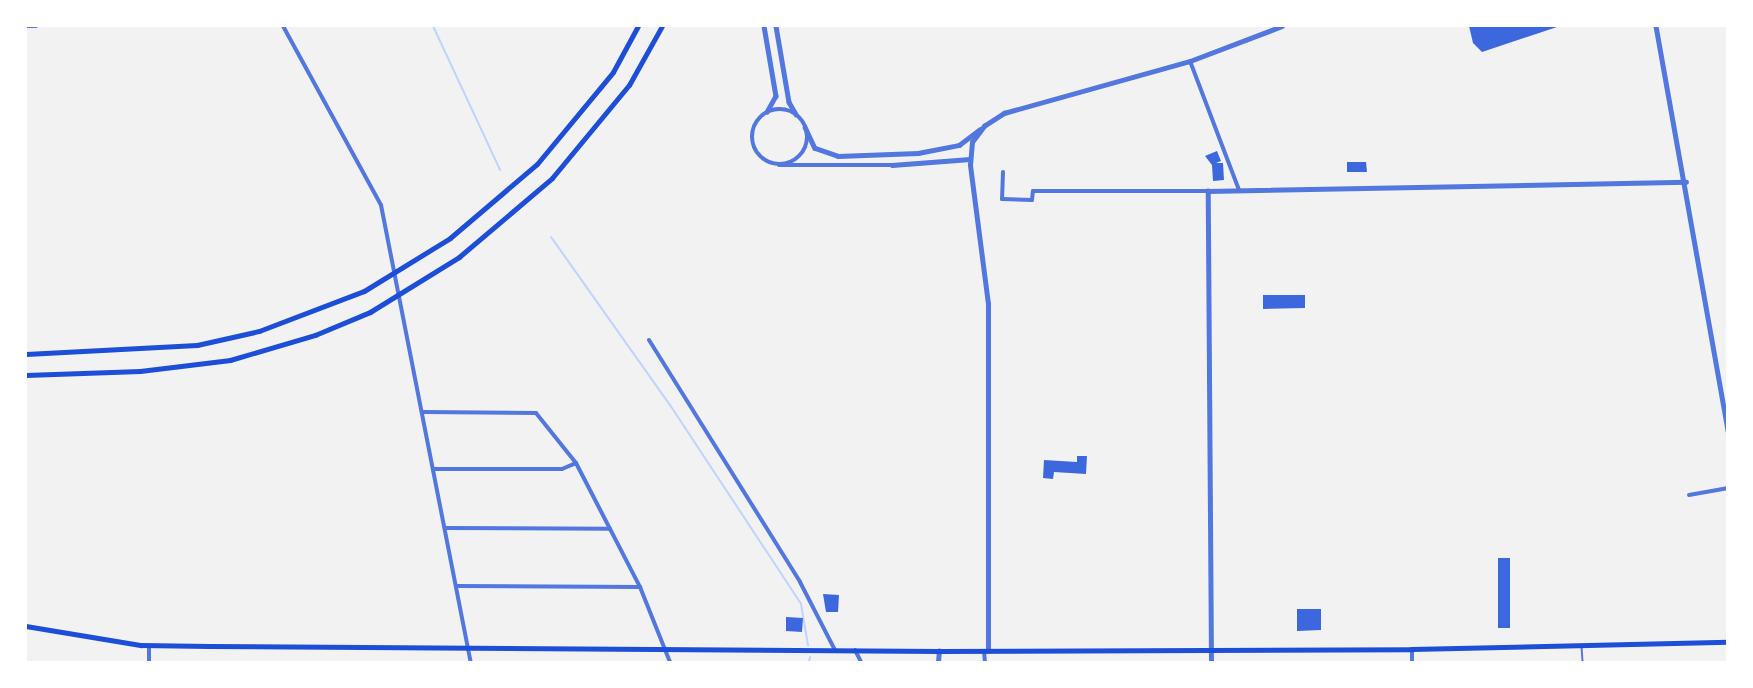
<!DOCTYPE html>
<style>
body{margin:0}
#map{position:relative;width:1753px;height:688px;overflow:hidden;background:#f2f2f2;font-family:Arial,sans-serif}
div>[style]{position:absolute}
.stream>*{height:2px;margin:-1px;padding:0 1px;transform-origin:1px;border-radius:1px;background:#bfd3fe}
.building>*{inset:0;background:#3d67dc}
.service>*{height:1.5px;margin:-0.75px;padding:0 0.75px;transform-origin:0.75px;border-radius:0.75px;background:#5277de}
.minor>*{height:4px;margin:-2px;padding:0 2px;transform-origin:2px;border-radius:2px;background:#5277de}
.tertiary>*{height:4.5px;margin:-2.25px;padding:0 2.25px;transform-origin:2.25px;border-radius:2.25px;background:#5277de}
.tertiary>.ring{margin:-2.25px;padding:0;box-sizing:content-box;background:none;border:4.5px solid #5277de;border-radius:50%}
.secondary>*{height:4.5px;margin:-2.25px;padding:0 2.25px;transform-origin:2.25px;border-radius:2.25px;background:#1d4ed8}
.primary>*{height:5px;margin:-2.5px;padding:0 2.5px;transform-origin:2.5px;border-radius:2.5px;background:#1d4ed8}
span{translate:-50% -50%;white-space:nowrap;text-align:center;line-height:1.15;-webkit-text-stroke:6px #fff;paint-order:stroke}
.frame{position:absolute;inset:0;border:27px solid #fff;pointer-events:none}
</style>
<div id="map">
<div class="stream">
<div style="left:433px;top:26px;width:159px;rotate:65deg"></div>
<div style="left:551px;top:237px;width:206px;rotate:54.7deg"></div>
<div style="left:670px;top:405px;width:238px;rotate:56.6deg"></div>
<div style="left:801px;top:604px;width:42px;rotate:80.3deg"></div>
<div style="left:809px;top:662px;width:5px;rotate:-79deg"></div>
</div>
<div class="building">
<div style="clip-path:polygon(1469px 26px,1560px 26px,1482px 52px,1473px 43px)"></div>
<div style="clip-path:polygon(1217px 151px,1221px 161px,1216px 163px,1223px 163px,1224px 180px,1213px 181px,1212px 165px,1205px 156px)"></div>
<div style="clip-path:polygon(1347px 162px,1366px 162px,1367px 172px,1347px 172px)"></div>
<div style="clip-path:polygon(1263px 295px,1305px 295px,1305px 308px,1263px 309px)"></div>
<div style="clip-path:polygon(1077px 456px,1087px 456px,1086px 474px,1054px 472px,1053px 479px,1043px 478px,1044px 460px,1077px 462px)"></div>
<div style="clip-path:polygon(1498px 558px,1510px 558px,1510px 628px,1498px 628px)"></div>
<div style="clip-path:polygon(823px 594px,839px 595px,838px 612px,826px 612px)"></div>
<div style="clip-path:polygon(1297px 609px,1321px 609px,1321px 630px,1297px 631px)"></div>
<div style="clip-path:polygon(786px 617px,803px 618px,802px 632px,786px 631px)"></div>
</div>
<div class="service">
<div style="left:1582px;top:647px;width:15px;rotate:86deg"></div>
</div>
<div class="minor">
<div style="left:26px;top:26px;width:10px"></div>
<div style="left:283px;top:26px;width:204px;rotate:61.3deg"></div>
<div style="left:381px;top:205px;width:466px;rotate:78.9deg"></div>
<div style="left:1190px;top:61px;width:138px;rotate:69.2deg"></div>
<div style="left:1003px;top:172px;width:27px;rotate:92deg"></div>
<div style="left:1002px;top:199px;width:30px;rotate:2deg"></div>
<div style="left:1032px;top:200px;width:9px;rotate:-84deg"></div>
<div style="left:1033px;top:191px;width:175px"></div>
<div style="left:649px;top:340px;width:285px;rotate:58deg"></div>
<div style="left:800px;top:582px;width:76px;rotate:62.8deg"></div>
<div style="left:423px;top:412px;width:113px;rotate:0.5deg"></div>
<div style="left:536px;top:413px;width:64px;rotate:51.3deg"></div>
<div style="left:576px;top:463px;width:140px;rotate:62.7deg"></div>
<div style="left:640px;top:587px;width:81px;rotate:68.2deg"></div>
<div style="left:433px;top:469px;width:129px"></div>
<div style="left:562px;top:469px;width:15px;rotate:-23deg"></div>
<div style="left:1689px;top:495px;width:40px;rotate:-10deg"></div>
<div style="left:445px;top:528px;width:165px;rotate:0.3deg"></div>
<div style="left:456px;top:586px;width:184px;rotate:0.3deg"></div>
<div style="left:1412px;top:649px;width:13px;rotate:90deg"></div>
<div style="left:855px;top:650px;width:13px;rotate:63deg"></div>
<div style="left:984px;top:651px;width:11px;rotate:85deg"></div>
<div style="left:149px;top:662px;width:16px;rotate:-90deg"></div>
</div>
<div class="tertiary">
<div style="left:764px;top:26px;width:71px;rotate:80.3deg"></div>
<div style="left:776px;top:96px;width:18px;rotate:119deg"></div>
<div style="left:776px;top:26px;width:77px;rotate:80.3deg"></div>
<div style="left:789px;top:102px;width:14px;rotate:60deg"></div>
<div style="left:1656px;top:26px;width:412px;rotate:79.9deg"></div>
<div class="ring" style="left:752px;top:109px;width:51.5px;height:51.5px"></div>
<div style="left:805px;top:127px;width:23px;rotate:65deg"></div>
<div style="left:815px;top:148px;width:24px;rotate:19deg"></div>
<div style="left:838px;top:156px;width:80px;rotate:-2.1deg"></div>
<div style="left:918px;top:153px;width:42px;rotate:-11deg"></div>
<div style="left:959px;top:145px;width:26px;rotate:-37deg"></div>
<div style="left:779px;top:165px;width:113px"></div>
<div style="left:892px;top:165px;width:78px;rotate:-4.4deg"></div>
<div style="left:988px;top:651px;width:347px;rotate:-90deg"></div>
<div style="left:988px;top:304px;width:140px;rotate:-97.4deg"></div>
<div style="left:970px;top:165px;width:23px;rotate:-85deg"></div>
<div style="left:972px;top:142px;width:20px;rotate:-53deg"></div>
<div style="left:984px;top:126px;width:24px;rotate:-33deg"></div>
<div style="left:1004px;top:113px;width:193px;rotate:-15.6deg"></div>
<div style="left:1190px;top:61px;width:98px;rotate:-20.8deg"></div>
<div style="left:938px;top:662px;width:11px;rotate:-85deg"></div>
<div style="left:1211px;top:662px;width:471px;rotate:-90.4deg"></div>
<div style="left:1208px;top:191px;width:478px;rotate:-1.1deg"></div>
</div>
<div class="secondary">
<div style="left:26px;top:626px;width:117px;rotate:9.4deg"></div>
<div style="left:141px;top:645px;width:68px;rotate:0.8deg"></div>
<div style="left:209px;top:646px;width:730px;rotate:0.39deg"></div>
<div style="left:939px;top:651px;width:473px;rotate:-0.2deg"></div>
<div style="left:1412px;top:649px;width:316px;rotate:-1.3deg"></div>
</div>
<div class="primary">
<div style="left:26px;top:354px;width:171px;rotate:-3deg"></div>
<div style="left:197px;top:345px;width:64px;rotate:-12.7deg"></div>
<div style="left:259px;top:331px;width:112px;rotate:-20.9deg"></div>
<div style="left:364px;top:291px;width:101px;rotate:-31.6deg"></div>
<div style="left:450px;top:238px;width:114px;rotate:-40.4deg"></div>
<div style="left:537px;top:164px;width:119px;rotate:-50.4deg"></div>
<div style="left:613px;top:72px;width:52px;rotate:-61.5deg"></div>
<div style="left:26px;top:375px;width:114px;rotate:-2deg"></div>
<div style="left:140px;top:371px;width:91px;rotate:-7deg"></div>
<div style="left:230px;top:360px;width:89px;rotate:-16.4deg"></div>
<div style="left:315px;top:335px;width:60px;rotate:-22.7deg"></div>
<div style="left:370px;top:312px;width:105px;rotate:-31.7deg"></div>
<div style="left:459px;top:257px;width:122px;rotate:-40.3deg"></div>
<div style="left:552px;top:178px;width:121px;rotate:-50.4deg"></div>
<div style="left:629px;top:85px;width:68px;rotate:-60.8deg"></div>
</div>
<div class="frame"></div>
</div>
